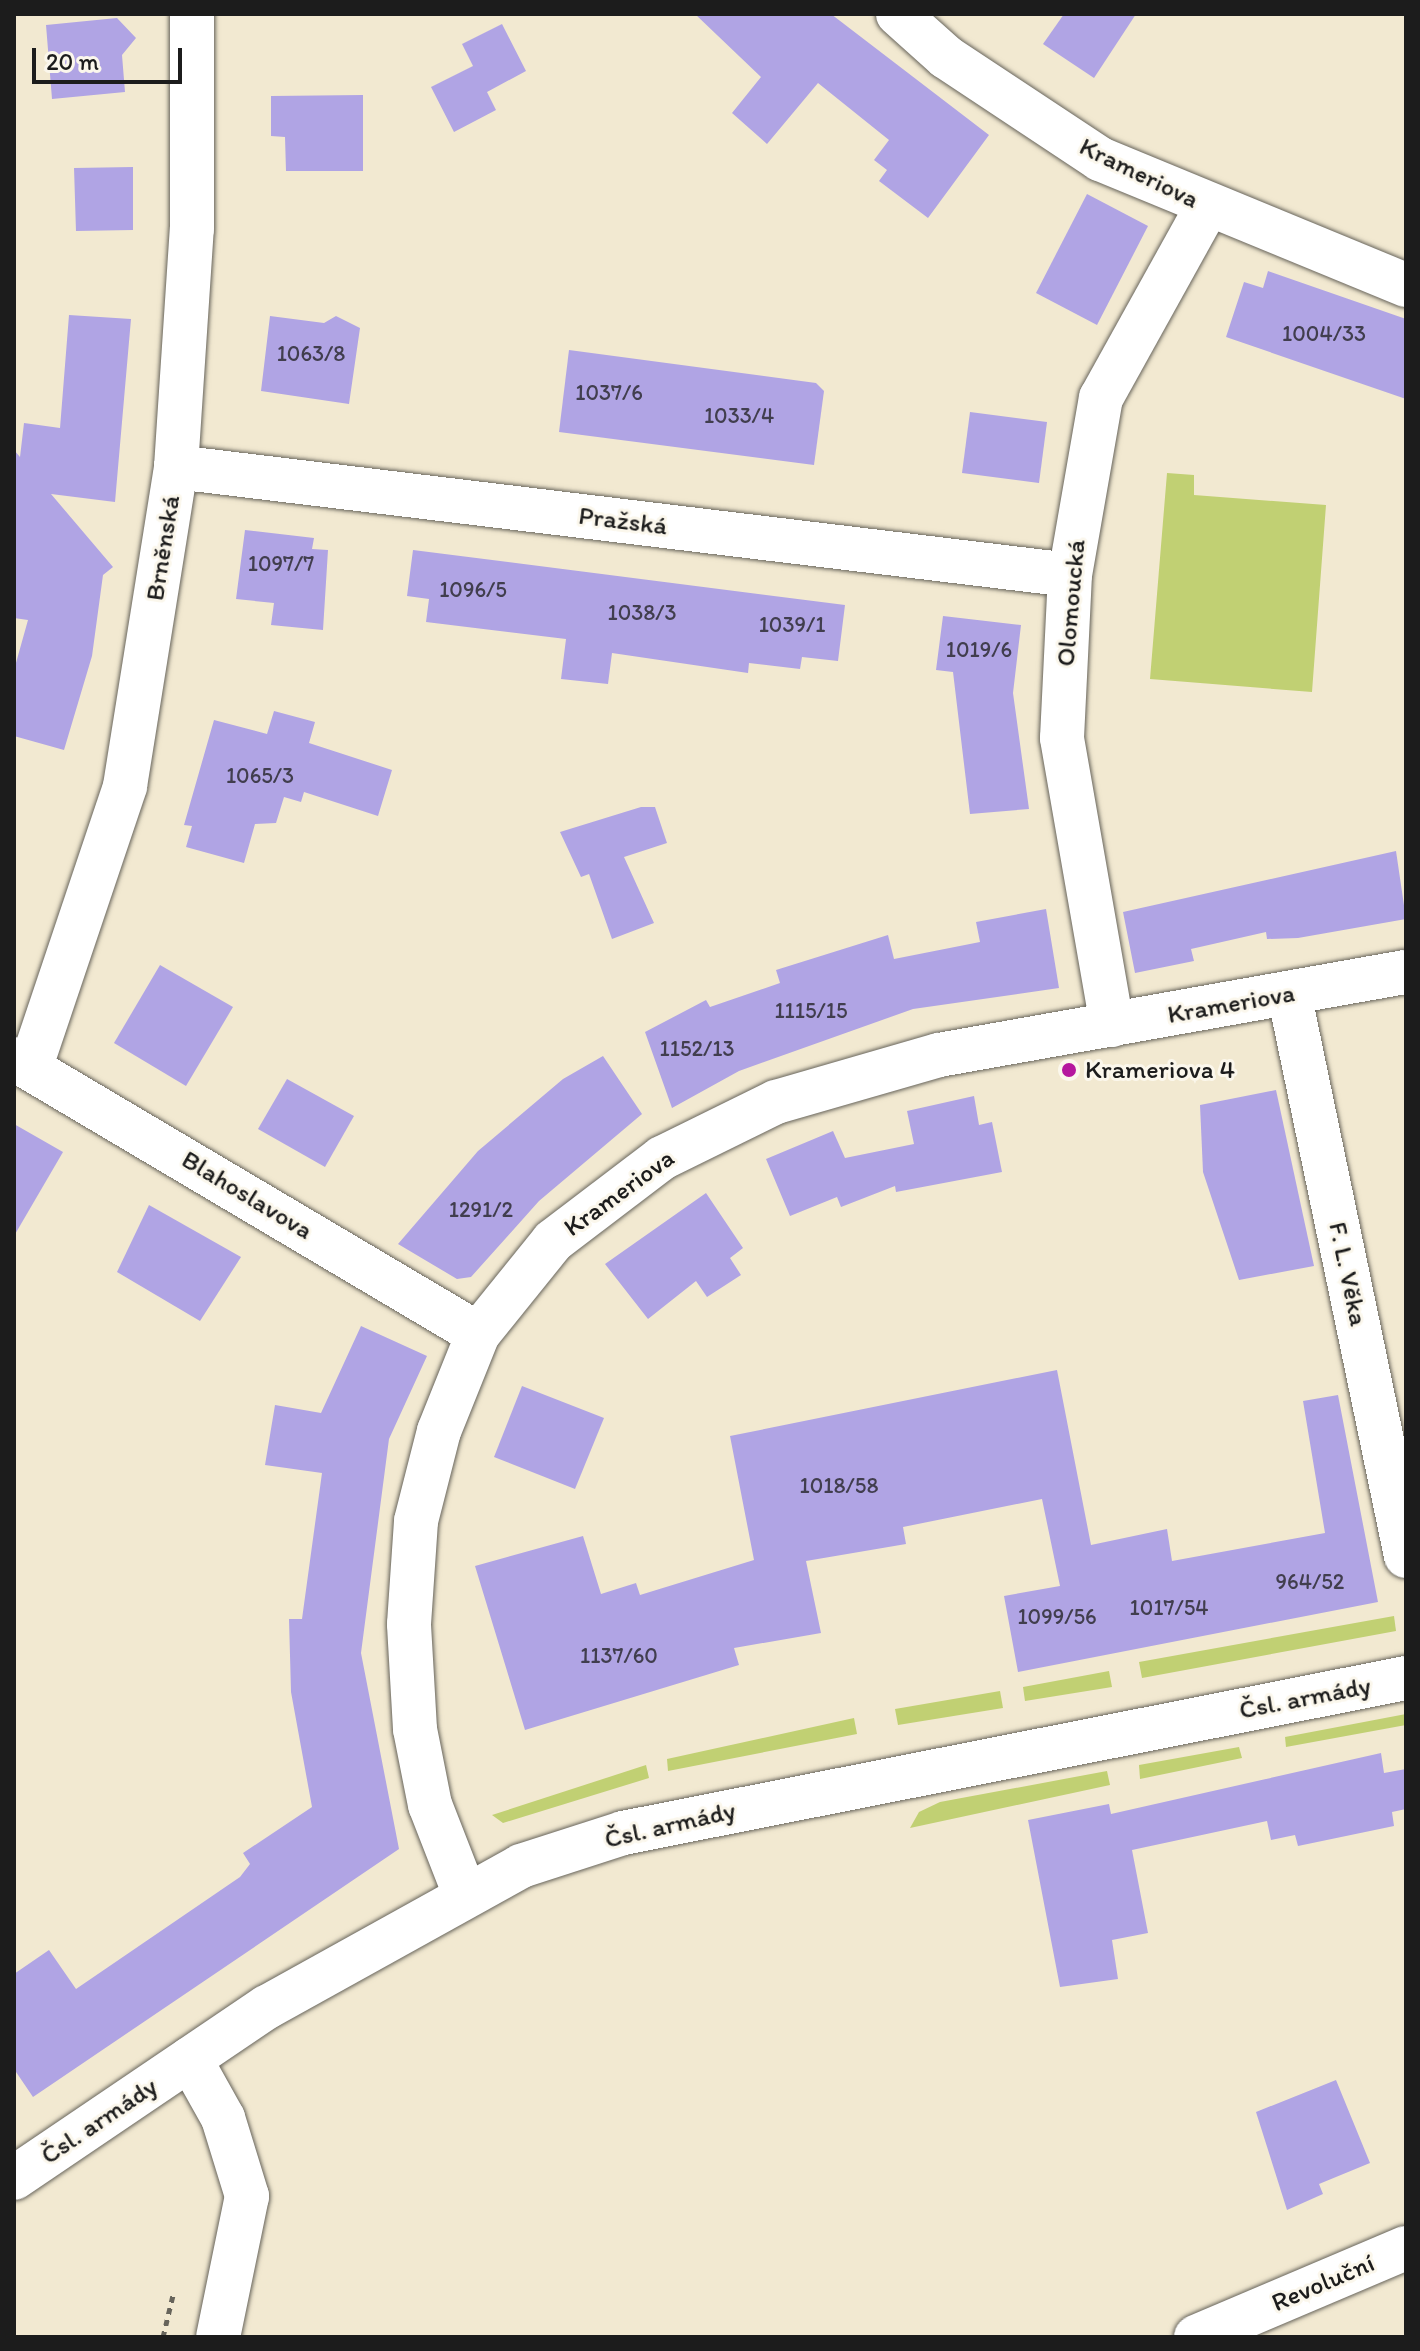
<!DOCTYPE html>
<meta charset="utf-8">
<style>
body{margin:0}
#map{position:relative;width:1420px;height:2351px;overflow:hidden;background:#f2e9d1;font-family:Itim,sans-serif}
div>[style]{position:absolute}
.green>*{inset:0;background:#c1d073}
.building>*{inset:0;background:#b0a4e4}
.path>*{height:5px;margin-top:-2.5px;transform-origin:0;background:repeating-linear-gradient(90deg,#67645b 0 6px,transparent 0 12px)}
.roads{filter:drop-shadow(0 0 2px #67645b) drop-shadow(0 0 2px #67645b)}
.minor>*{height:44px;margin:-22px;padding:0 22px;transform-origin:22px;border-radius:22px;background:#fff}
.dots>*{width:22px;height:22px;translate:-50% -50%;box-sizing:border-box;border:4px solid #fbf7ec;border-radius:50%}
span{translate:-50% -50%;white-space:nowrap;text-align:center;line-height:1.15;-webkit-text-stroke:6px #fbf7ec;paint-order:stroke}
.number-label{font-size:22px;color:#413e4e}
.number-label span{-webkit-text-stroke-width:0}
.street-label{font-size:26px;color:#1c1c1c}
.poi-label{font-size:26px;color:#1c1c1c}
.left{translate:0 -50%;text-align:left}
.frame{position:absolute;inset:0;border:16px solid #1c1c1c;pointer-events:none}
.scale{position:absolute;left:32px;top:48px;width:150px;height:36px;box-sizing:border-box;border:4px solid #1c1c1c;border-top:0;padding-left:10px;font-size:24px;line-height:28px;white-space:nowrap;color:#1c1c1c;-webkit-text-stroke:6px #fbf7ec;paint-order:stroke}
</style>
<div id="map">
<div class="green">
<div style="clip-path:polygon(1167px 473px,1194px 475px,1194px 495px,1326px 505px,1312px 692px,1150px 679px)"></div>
<div style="clip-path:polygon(1394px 1616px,1396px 1631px,1142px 1678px,1139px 1662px)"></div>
<div style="clip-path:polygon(1109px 1671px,1112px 1687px,1025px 1701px,1023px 1687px)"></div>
<div style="clip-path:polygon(1000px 1691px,1003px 1708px,898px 1725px,895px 1709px)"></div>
<div style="clip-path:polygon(1406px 1714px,1406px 1725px,1286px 1747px,1285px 1737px)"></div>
<div style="clip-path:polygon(854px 1718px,857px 1734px,668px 1771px,667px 1759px)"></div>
<div style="clip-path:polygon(1239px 1747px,1242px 1758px,1140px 1779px,1139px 1765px)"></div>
<div style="clip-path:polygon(646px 1765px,649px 1778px,503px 1823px,492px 1815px)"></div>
<div style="clip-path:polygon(1107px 1771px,1110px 1785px,910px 1828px,919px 1812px,940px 1802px)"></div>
</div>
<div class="building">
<div style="clip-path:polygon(695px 14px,831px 14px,989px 135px,928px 218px,879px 181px,887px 170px,874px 160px,889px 140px,818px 83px,767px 144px,732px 113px,761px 77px)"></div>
<div style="clip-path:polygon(1064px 14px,1136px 14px,1094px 78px,1043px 44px)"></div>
<div style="clip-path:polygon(117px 18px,136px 38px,122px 55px,125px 92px,52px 99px,46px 25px)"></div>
<div style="clip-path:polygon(502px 24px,526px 71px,487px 92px,496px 110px,454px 132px,431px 87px,473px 66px,462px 44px)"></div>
<div style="clip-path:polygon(363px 95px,363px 171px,286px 171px,285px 137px,271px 136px,271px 96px)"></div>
<div style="clip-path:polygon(133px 167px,133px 230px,76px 231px,74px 168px)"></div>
<div style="clip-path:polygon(1087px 194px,1148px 226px,1097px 325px,1036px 293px)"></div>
<div style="clip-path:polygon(1268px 271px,1406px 319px,1406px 399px,1226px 337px,1244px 282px,1263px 288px)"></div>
<div style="clip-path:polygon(69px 315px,131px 319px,115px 502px,51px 494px,113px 567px,103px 575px,92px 656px,64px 750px,14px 736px,14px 670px,28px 620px,14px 618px,14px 450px,20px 457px,24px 423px,60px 428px)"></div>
<div style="clip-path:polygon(270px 316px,324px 323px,336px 316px,360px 328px,349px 404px,261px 391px)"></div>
<div style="clip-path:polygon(569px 350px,816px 383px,824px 391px,814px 465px,559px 432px)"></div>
<div style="clip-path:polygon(970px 412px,1047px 422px,1039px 483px,962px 473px)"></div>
<div style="clip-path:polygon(245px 530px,314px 538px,312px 549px,328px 550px,323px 630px,271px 625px,274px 603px,236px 599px)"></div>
<div style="clip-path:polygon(413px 550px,845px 605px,838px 661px,802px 657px,800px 669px,749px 663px,748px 673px,612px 653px,608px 684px,561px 679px,566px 639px,426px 622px,429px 599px,407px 596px)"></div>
<div style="clip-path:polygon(943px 616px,1021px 625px,1013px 693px,1029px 809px,970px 814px,953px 672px,936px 670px)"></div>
<div style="clip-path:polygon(274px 711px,315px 722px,309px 743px,392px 770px,378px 816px,304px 792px,301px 802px,284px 797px,276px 823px,255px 824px,244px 863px,186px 847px,192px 826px,184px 825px,214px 720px,267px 734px)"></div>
<div style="clip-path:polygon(641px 807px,655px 807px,667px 843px,624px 857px,654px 923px,612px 939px,589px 874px,581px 877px,560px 832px)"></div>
<div style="clip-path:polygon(1396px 851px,1406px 919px,1298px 938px,1267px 939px,1266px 932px,1191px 949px,1194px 961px,1135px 973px,1123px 912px)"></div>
<div style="clip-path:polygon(1046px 909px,1059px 988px,913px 1009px,739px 1071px,672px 1108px,645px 1032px,706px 1000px,710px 1007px,780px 983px,776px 970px,888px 935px,894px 959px,980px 942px,976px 922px)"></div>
<div style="clip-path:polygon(160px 965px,233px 1007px,186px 1086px,114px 1043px)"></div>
<div style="clip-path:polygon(603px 1056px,642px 1114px,539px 1201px,471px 1277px,457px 1279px,398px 1244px,478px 1151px,563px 1079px)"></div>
<div style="clip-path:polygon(287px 1079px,354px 1116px,325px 1167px,258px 1129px)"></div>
<div style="clip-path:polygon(1276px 1090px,1314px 1266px,1239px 1280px,1203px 1172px,1200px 1105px)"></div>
<div style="clip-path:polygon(974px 1096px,979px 1125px,992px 1122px,1002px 1172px,896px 1192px,895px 1186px,841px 1207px,837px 1197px,790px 1216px,766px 1159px,833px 1131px,845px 1158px,914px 1144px,907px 1111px)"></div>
<div style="clip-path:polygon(14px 1124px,63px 1152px,14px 1236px)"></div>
<div style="clip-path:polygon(706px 1193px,743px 1248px,730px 1258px,741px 1275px,707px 1297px,696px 1281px,648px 1319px,605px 1264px)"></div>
<div style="clip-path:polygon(149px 1205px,241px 1257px,200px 1321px,117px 1272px)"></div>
<div style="clip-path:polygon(361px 1326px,427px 1356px,389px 1439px,361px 1653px,399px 1849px,33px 2097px,14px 2069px,14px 1974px,49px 1950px,76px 1989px,240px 1877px,250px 1864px,243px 1853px,312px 1807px,291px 1692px,289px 1619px,302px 1619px,322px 1473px,265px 1465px,275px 1405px,321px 1413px)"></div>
<div style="clip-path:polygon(1057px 1370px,1091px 1545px,1167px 1529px,1172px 1561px,1325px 1533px,1303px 1401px,1338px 1395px,1378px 1602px,1018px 1672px,1004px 1596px,1060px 1586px,1042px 1499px,903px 1527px,906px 1544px,806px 1561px,821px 1633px,734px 1648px,739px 1665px,525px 1730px,475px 1566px,583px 1536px,601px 1594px,636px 1583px,640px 1595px,754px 1560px,730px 1436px)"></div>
<div style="clip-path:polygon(522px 1386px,604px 1418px,575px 1489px,494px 1457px)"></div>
<div style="clip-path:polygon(1381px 1753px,1384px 1773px,1406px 1769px,1406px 1809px,1392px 1812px,1394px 1826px,1298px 1846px,1295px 1835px,1271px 1840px,1267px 1821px,1132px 1850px,1148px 1933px,1112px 1940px,1118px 1979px,1060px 1987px,1028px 1820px,1109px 1804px,1111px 1814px)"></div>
<div style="clip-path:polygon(1336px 2080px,1370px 2163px,1319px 2184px,1323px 2194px,1287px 2210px,1256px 2112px)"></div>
</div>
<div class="path">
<div style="left:163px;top:2337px;width:43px;rotate:-76.6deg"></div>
</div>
<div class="roads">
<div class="minor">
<div style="left:898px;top:14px;width:64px;rotate:41.9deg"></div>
<div style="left:946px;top:57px;width:185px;rotate:33.5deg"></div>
<div style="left:1100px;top:159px;width:331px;rotate:22.4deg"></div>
<div style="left:176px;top:467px;width:900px;rotate:6.89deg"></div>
<div style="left:1289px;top:993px;width:575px;rotate:78.26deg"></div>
<div style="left:1112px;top:1025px;width:291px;rotate:-99.9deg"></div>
<div style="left:1062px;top:738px;width:163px;rotate:-87.2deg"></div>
<div style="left:1070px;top:575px;width:180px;rotate:-80.1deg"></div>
<div style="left:1101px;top:398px;width:218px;rotate:-61deg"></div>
<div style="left:14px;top:1059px;width:539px;rotate:30.65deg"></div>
<div style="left:31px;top:1066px;width:295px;rotate:-71.4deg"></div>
<div style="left:125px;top:786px;width:323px;rotate:-80.9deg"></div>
<div style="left:176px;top:467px;width:239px;rotate:-86.2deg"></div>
<div style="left:192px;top:229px;width:215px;rotate:-90deg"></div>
<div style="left:464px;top:1892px;width:93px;rotate:-111.3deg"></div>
<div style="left:430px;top:1805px;width:77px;rotate:-101.2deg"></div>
<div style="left:415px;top:1729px;width:105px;rotate:-93.3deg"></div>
<div style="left:409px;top:1624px;width:103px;rotate:-86.1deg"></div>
<div style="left:416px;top:1521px;width:93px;rotate:-75.7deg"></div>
<div style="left:439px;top:1431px;width:105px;rotate:-68.1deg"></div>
<div style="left:478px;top:1334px;width:119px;rotate:-51.1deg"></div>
<div style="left:553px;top:1241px;width:137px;rotate:-37.3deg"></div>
<div style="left:662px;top:1158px;width:127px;rotate:-26.2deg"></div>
<div style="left:776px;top:1102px;width:170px;rotate:-16.1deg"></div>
<div style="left:939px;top:1055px;width:474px;rotate:-10.1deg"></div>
<div style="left:190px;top:2059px;width:68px;rotate:60.8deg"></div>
<div style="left:223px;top:2118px;width:82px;rotate:72.9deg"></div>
<div style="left:247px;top:2196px;width:144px;rotate:101.6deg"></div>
<div style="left:14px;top:2178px;width:305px;rotate:-34.1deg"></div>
<div style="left:267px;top:2007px;width:291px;rotate:-29deg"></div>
<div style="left:521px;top:1866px;width:107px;rotate:-17.9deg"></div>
<div style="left:623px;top:1833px;width:798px;rotate:-11.2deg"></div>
<div style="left:1196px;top:2337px;width:228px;rotate:-23deg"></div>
</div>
</div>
<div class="dots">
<div style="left:1069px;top:1070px;background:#b5179e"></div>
</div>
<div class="number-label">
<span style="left:1324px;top:334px">1004/33</span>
<span style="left:311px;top:354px">1063/8</span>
<span style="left:609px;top:393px">1037/6</span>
<span style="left:739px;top:416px">1033/4</span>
<span style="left:281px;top:564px">1097/7</span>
<span style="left:473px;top:590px">1096/5</span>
<span style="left:642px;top:613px">1038/3</span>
<span style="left:792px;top:625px">1039/1</span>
<span style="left:979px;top:650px">1019/6</span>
<span style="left:260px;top:776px">1065/3</span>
<span style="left:811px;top:1011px">1115/15</span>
<span style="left:697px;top:1049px">1152/13</span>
<span style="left:481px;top:1210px">1291/2</span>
<span style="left:839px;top:1486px">1018/58</span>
<span style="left:1310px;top:1582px">964/52</span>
<span style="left:1169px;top:1608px">1017/54</span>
<span style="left:1057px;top:1617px">1099/56</span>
<span style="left:619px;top:1656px">1137/60</span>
</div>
<div class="street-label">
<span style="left:1139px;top:173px;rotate:26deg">Krameriova</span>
<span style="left:623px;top:521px;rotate:7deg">Pražská</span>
<span style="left:163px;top:548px;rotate:-81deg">Brněnská</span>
<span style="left:1071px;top:603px;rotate:-85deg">Olomoucká</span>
<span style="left:1231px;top:1004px;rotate:-10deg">Krameriova</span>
<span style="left:619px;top:1193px;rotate:-36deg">Krameriova</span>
<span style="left:247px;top:1195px;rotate:31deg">Blahoslavova</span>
<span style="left:1348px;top:1274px;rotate:78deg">F. L. Věka</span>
<span style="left:1305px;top:1698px;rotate:-11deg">Čsl. armády</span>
<span style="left:670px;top:1825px;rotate:-13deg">Čsl. armády</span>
<span style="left:99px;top:2121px;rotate:-34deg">Čsl. armády</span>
<span style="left:1323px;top:2283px;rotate:-23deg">Revoluční</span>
</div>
<div class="poi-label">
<span class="left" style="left:1085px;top:1070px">Krameriova 4</span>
</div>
<div class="frame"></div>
<div class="scale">20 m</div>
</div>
